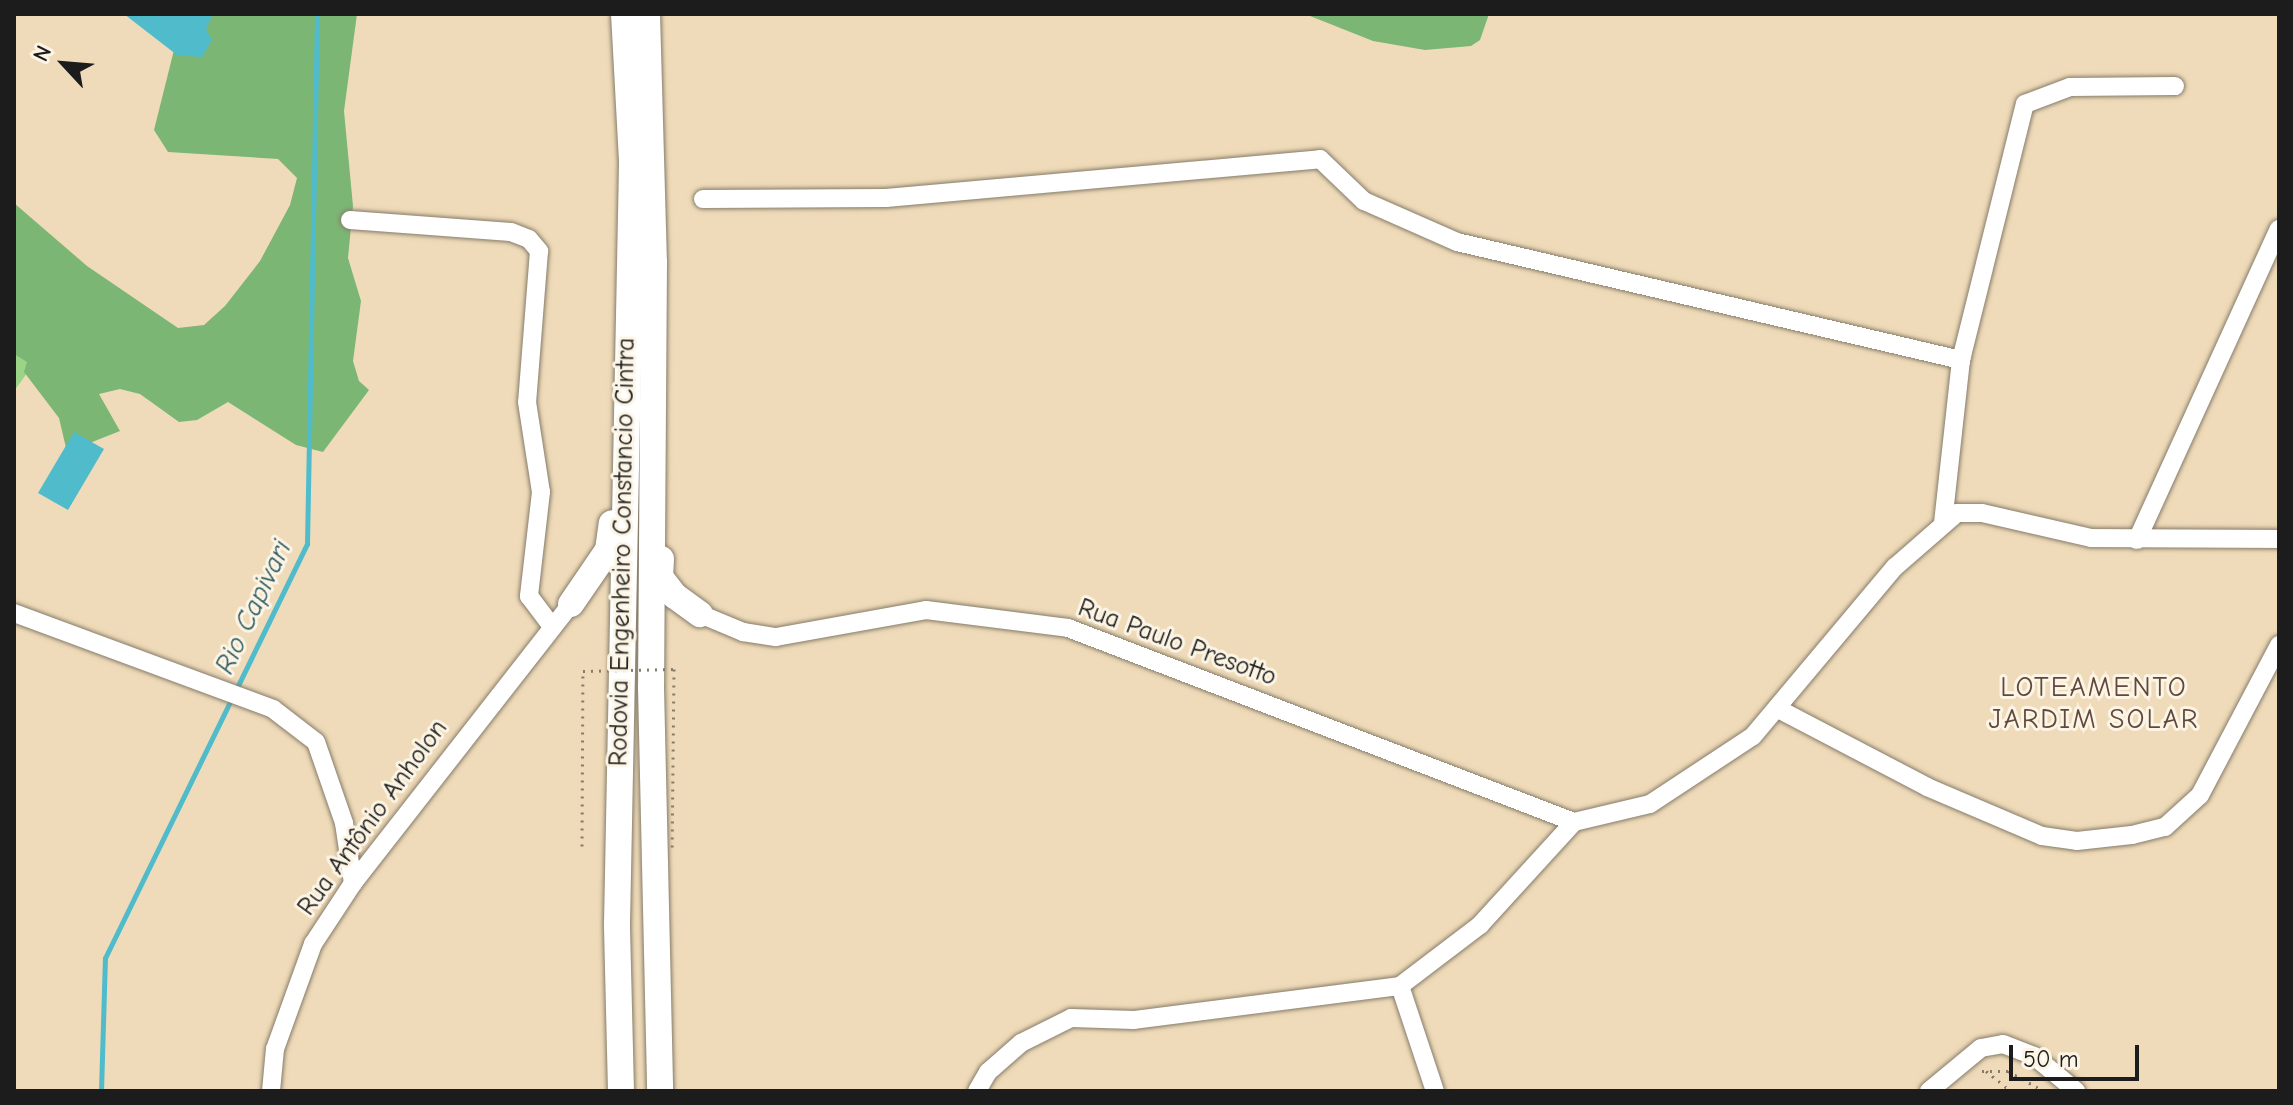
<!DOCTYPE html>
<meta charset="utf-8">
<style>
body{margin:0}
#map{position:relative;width:2293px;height:1105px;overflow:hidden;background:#efdbb9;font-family:"Comic Neue",sans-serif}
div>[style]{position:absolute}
.green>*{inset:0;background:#9bd487}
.forest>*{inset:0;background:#7cb674}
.water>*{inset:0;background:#4fbbcb}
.stream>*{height:5px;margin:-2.5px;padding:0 2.5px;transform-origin:2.5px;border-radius:2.5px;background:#4fbbcb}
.path>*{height:3px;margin-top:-1.5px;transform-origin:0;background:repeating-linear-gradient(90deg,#867c6a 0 2px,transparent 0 8px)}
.roads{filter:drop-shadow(0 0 2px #867c6a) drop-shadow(0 0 2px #867c6a)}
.minor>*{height:18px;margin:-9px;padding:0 9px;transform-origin:9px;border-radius:9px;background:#fff}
.highway>*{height:26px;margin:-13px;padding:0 13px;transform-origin:13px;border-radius:13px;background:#fff}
.path-bridge>*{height:3px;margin-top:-1.5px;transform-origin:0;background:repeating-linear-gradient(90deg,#867c6a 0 2px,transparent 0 8px)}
span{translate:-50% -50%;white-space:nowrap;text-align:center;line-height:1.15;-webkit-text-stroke:6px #fcf5e5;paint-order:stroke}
.street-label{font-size:26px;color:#1c1c1c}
.water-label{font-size:28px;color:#305c62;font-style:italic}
.neighbourhood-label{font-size:28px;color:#60493c;letter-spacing:2px}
.frame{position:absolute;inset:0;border:16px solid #1c1c1c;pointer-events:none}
.north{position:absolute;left:24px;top:24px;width:80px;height:80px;-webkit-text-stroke:6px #fcf5e5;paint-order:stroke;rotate:296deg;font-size:22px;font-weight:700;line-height:32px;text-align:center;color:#1c1c1c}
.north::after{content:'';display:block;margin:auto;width:28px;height:36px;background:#1c1c1c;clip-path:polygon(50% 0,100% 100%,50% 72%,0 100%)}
.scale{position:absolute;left:2009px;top:1045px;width:130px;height:36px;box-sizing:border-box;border:4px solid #1c1c1c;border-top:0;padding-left:10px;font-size:24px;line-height:28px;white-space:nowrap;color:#1c1c1c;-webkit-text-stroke:6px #fcf5e5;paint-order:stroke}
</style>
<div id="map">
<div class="green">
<div style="clip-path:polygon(14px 347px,36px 361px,14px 391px)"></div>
</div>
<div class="forest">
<div style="clip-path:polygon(183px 14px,357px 14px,344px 111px,353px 206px,348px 258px,361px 301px,353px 361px,359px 381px,369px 390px,323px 452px,296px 445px,228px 402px,197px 420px,179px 422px,140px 394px,120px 389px,99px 394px,120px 431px,67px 452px,59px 418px,24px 372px,27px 362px,14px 354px,14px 203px,87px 266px,178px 328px,204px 325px,225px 306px,260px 261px,290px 205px,297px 178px,278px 159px,168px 152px,154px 130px)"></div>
<div style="clip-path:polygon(1305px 14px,1489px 14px,1480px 40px,1471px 46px,1425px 50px,1373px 41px)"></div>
</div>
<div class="water">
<div style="clip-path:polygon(124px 14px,213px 14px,206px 29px,212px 40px,202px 57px,177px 55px)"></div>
<div style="clip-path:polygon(74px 432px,104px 449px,68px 510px,38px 493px)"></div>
</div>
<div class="stream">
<div style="left:101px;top:1091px;width:133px;rotate:-88.3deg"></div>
<div style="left:105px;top:958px;width:461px;rotate:-64deg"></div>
<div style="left:307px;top:544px;width:530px;rotate:-88.92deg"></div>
</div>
<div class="path">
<div style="left:1982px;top:1071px;width:26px"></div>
<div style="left:2008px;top:1071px;width:41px;rotate:29.1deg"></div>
<div style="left:1986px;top:1071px;width:32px;rotate:39deg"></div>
</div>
<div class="roads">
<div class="minor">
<div style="left:703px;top:199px;width:183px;rotate:-0.3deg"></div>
<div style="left:886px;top:198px;width:436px;rotate:-5.1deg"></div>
<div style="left:1320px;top:159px;width:61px;rotate:43.7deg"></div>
<div style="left:1364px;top:201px;width:102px;rotate:23.8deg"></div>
<div style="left:1457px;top:242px;width:518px;rotate:13.18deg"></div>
<div style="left:350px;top:220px;width:161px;rotate:4.3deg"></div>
<div style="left:511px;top:232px;width:19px;rotate:21deg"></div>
<div style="left:529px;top:239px;width:16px;rotate:50deg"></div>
<div style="left:539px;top:251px;width:151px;rotate:94.5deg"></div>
<div style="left:527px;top:402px;width:91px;rotate:81.2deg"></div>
<div style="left:541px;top:492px;width:105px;rotate:96.6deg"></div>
<div style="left:529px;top:596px;width:36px;rotate:53deg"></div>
<div style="left:1943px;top:523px;width:164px;rotate:-83.7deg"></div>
<div style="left:1961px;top:360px;width:264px;rotate:-76deg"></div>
<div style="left:2025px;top:104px;width:48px;rotate:-20.7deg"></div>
<div style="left:2070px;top:87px;width:105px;rotate:-0.5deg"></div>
<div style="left:2137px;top:540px;width:342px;rotate:-65.5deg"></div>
<div style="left:14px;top:613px;width:276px;rotate:20.3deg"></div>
<div style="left:273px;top:709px;width:54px;rotate:37.5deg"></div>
<div style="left:316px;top:742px;width:86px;rotate:70.9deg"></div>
<div style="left:344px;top:823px;width:61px;rotate:81.5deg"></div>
<div style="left:700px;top:614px;width:47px;rotate:22.7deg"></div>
<div style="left:743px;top:632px;width:33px;rotate:9deg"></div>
<div style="left:776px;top:637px;width:152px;rotate:-10.2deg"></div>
<div style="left:926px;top:610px;width:143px;rotate:7.2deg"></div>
<div style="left:1068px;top:628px;width:542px;rotate:20.98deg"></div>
<div style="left:1780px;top:710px;width:166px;rotate:27.6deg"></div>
<div style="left:1927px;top:787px;width:125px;rotate:23.1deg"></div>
<div style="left:2042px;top:836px;width:35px;rotate:8deg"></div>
<div style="left:2077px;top:841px;width:55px;rotate:-6.2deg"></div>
<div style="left:2132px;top:835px;width:34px;rotate:-14deg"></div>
<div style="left:2165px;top:827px;width:47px;rotate:-42.4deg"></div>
<div style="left:2200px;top:795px;width:170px;rotate:-62.2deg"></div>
<div style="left:1574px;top:822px;width:78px;rotate:-13.3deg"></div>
<div style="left:1650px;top:804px;width:123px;rotate:-33.4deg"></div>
<div style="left:1753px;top:736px;width:221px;rotate:-50deg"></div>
<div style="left:1895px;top:567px;width:82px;rotate:-41.1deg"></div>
<div style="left:1957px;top:513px;width:25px"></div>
<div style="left:1982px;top:513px;width:112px;rotate:12.9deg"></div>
<div style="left:2091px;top:538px;width:188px;rotate:0.3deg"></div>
<div style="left:1400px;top:986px;width:111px;rotate:71.6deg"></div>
<div style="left:271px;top:1091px;width:42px;rotate:-84.6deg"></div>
<div style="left:275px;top:1049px;width:112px;rotate:-70.1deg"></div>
<div style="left:313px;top:944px;width:73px;rotate:-56.7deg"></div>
<div style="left:353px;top:883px;width:354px;rotate:-52deg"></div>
<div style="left:977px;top:1091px;width:22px;rotate:-60deg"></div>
<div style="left:988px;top:1072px;width:44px;rotate:-41.3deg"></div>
<div style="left:1021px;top:1043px;width:56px;rotate:-26.6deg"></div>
<div style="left:1071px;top:1018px;width:63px;rotate:1.8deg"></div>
<div style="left:1134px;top:1020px;width:268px;rotate:-7.3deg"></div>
<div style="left:1400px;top:986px;width:101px;rotate:-37.3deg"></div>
<div style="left:1480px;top:925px;width:139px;rotate:-47.6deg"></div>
<div style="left:1929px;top:1091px;width:67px;rotate:-39.6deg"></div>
<div style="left:1981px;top:1048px;width:22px;rotate:-10deg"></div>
<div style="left:2003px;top:1044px;width:33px;rotate:21deg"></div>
<div style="left:2034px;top:1056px;width:55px;rotate:39.8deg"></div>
</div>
<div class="highway">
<div style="left:647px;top:14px;width:248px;rotate:88.4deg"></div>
<div style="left:654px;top:262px;width:425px;rotate:90.4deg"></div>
<div style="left:651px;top:687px;width:404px;rotate:88.7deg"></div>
<div style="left:661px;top:559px;width:18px;rotate:93deg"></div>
<div style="left:660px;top:577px;width:24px;rotate:52deg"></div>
<div style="left:675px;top:596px;width:31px;rotate:36deg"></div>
<div style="left:571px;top:604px;width:65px;rotate:-55.6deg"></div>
<div style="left:608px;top:550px;width:27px;rotate:-82deg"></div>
<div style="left:621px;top:1091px;width:167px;rotate:-91.4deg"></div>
<div style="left:617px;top:924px;width:763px;rotate:-88.87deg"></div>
<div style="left:632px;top:161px;width:147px;rotate:-93.1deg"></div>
</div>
</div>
<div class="path-bridge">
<div style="left:582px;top:846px;width:175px;rotate:-89.7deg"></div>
<div style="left:583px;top:671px;width:91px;rotate:-1.3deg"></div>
<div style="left:674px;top:669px;width:178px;rotate:90.6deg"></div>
</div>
<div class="street-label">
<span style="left:623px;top:552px;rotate:-89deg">Rodovia Engenheiro Constancio Cintra</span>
<span style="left:1177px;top:643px;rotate:20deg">Rua Paulo Presotto</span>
<span style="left:373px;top:818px;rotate:-54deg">Rua Antônio Anholon</span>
</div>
<div class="water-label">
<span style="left:253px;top:607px;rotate:-65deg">Rio Capivari</span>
</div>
<div class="neighbourhood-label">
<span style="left:2094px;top:703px">LOTEAMENTO<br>JARDIM SOLAR</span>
</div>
<div class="frame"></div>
<div class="north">N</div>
<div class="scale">50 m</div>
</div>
